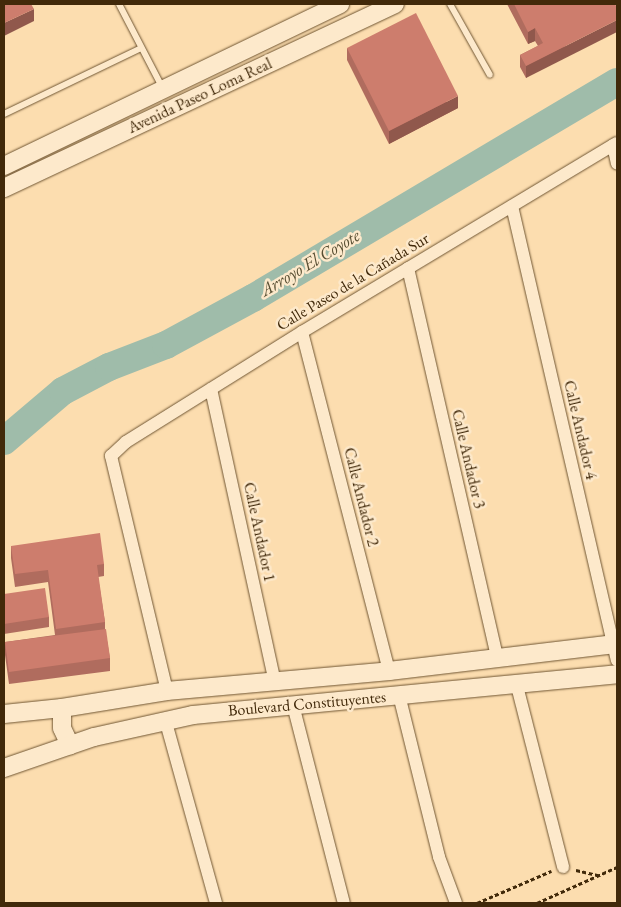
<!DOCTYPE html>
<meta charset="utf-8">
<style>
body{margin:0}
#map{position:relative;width:621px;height:907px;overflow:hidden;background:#fcddaf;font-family:"EB Garamond",serif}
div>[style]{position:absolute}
.river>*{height:28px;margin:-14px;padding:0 14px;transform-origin:14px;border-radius:14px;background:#9fbcaa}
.path>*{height:2.5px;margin-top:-1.25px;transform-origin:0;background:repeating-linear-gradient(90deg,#41290a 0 4px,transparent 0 6.5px)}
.roads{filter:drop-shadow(0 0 1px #705633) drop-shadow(0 0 1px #705633)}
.lane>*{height:6px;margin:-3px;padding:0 3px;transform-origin:3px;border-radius:3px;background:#fde9cb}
.street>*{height:12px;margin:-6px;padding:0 6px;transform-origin:6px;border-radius:6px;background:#fde9cb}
.secondary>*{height:18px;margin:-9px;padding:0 9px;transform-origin:9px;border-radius:9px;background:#fde9cb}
.wall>*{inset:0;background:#b06c5e}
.shaded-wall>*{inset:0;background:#90584c}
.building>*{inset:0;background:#cd7d6d}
span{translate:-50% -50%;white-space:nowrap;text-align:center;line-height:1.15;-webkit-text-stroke:5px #fde9cb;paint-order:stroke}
.street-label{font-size:16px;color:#41290a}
.water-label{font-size:18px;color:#584e32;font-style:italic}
.frame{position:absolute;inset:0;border:5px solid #41290a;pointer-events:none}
</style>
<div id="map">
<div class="river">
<div style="left:4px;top:441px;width:77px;rotate:-40.3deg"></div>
<div style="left:63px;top:391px;width:52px;rotate:-27.6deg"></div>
<div style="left:109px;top:367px;width:61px;rotate:-21.1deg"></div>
<div style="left:166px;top:345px;width:99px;rotate:-28.4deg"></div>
<div style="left:253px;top:298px;width:423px;rotate:-30.7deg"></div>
</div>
<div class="path">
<div style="left:576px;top:870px;width:23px;rotate:13deg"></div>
<div style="left:477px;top:903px;width:81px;rotate:-23.4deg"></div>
<div style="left:537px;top:903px;width:88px;rotate:-24.2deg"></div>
</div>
<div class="roads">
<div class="lane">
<div style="left:119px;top:4px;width:96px;rotate:62.6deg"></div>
<div style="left:450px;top:4px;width:81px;rotate:60.6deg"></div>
<div style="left:4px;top:114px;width:152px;rotate:-25.7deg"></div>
</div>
<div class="street">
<div style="left:613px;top:145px;width:19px;rotate:78deg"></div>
<div style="left:512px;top:206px;width:466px;rotate:77deg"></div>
<div style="left:408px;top:268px;width:398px;rotate:77.1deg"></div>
<div style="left:302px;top:332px;width:350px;rotate:75.6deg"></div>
<div style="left:211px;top:389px;width:301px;rotate:77.7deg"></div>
<div style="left:516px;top:682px;width:191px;rotate:75.7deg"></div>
<div style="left:167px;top:691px;width:242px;rotate:-103.4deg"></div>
<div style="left:111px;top:456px;width:21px;rotate:-43deg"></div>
<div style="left:126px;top:442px;width:208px;rotate:-32deg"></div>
<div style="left:302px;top:332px;width:367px;rotate:-31deg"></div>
<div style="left:399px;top:695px;width:167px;rotate:76.1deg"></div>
<div style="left:439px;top:857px;width:49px;rotate:69.7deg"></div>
<div style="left:293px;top:705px;width:204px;rotate:75.6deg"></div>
<div style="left:165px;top:719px;width:191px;rotate:74.5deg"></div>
</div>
<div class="secondary">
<div style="left:4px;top:166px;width:373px;rotate:-25.7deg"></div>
<div style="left:4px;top:188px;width:432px;rotate:-25.2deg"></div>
<div style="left:62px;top:708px;width:20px;rotate:90deg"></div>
<div style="left:62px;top:728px;width:19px;rotate:65deg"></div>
<div style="left:4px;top:714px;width:58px;rotate:-5.9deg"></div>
<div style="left:62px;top:708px;width:106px;rotate:-9.2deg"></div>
<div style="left:167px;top:691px;width:223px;rotate:-5.1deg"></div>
<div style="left:389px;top:671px;width:230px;rotate:-6.8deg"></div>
<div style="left:4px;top:768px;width:95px;rotate:-19deg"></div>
<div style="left:94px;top:737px;width:101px;rotate:-12.5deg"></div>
<div style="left:193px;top:715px;width:426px;rotate:-5.5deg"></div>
</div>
</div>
<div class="wall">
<div style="clip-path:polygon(507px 4px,617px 4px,526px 78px,520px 67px,520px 55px,538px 46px,535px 41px,528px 44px)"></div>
<div style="clip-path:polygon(347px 48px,458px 108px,389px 144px,347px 60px)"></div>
<div style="clip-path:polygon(11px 546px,104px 564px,104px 576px,98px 577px,105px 622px,105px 629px,110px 658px,110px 671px,9px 684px,5px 655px,5px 642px,55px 635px,48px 582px,15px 587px,11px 558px)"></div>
<div style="clip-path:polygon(4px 594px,49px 617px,49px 627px,4px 634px)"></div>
</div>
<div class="shaded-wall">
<div style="clip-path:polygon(34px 9px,34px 21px,4px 36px,4px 23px)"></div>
<div style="clip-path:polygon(617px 20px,617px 32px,526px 78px,526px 66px)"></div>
<div style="clip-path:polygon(535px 28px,535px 41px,528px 44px,528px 32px)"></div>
<div style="clip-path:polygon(458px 96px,458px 108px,389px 144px,389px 131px)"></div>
</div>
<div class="building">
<div style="clip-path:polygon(4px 4px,31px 4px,34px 9px,4px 23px)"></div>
<div style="clip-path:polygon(514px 4px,615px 4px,617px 8px,617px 20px,526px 66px,520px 55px,543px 43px,535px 28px,528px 32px)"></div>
<div style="clip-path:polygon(416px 13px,458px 96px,389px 131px,347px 48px)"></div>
<div style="clip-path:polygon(100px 533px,104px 564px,97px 565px,105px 622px,56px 629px,48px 570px,15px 574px,11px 546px)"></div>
<div style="clip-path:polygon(45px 588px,49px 617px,4px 624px,4px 594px)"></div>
<div style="clip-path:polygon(106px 629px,110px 658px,9px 672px,5px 642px)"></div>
</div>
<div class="street-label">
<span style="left:200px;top:96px;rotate:-25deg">Avenida Paseo Loma Real</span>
<span style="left:353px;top:282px;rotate:-31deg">Calle Paseo de la Cañada Sur</span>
<span style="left:580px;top:430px;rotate:77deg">Calle Andador 4</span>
<span style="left:468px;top:459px;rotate:77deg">Calle Andador 3</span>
<span style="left:361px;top:497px;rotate:76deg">Calle Andador 2</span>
<span style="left:259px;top:532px;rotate:78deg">Calle Andador 1</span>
<span style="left:307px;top:704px;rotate:-5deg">Boulevard Constituyentes</span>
</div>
<div class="water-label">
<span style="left:310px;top:263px;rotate:-31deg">Arroyo El Coyote</span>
</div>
<div class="frame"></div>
</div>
